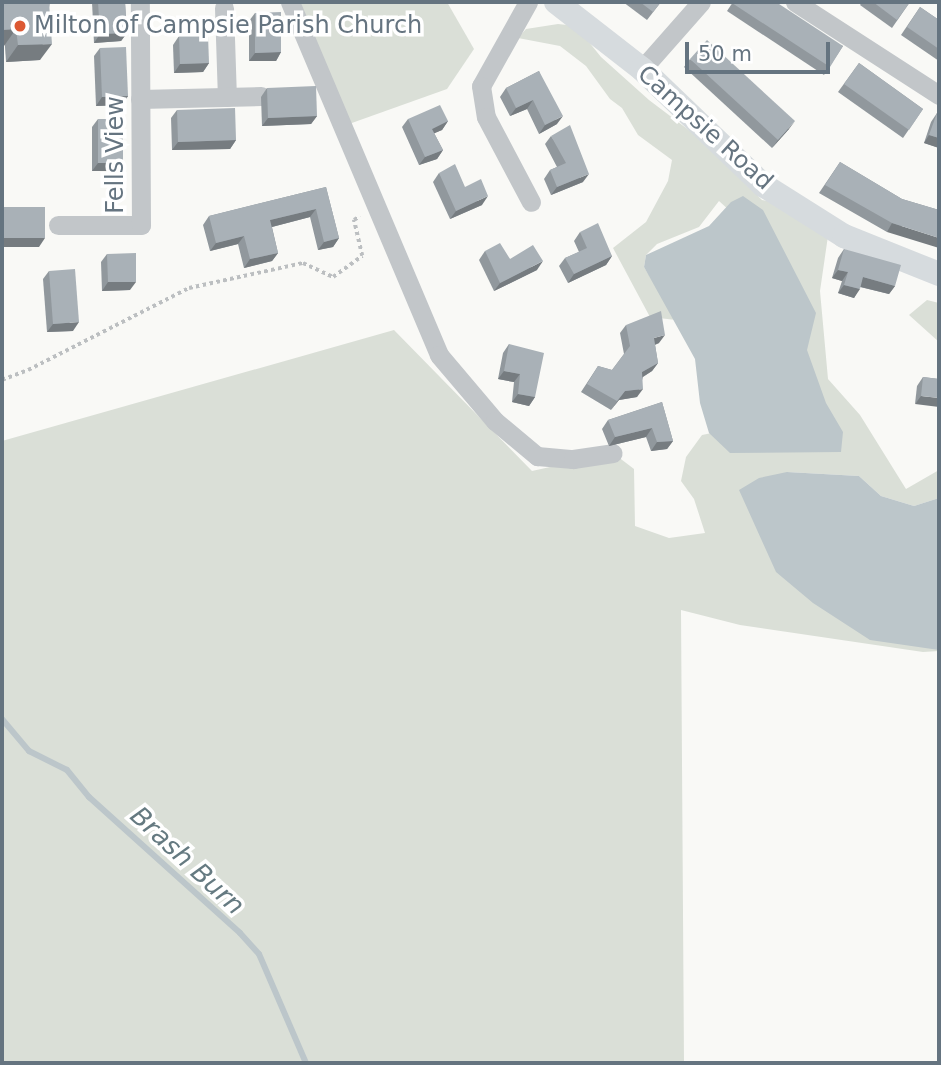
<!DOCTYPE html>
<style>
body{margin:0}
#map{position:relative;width:941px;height:1065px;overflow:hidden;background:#f9f9f6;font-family:"DejaVu Sans",sans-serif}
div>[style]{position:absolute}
.green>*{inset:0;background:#dadfd7}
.water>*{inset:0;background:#bcc6ca}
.stream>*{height:6px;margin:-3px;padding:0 3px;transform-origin:3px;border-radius:3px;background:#bcc6ca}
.path>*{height:3.5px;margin-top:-1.75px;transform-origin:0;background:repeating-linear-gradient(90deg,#bcbfc1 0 3.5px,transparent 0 7px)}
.minor>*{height:19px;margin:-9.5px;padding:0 9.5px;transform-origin:9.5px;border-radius:9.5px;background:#c2c6c9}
.major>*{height:24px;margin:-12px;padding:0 12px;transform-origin:12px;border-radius:12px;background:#d6dbde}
.wall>*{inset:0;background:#91989d}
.shaded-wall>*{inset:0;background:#767c80}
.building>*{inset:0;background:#a9b1b7}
.dots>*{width:19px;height:19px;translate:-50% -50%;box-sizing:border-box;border:4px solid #fff;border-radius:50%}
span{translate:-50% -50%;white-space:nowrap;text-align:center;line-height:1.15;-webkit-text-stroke:7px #fff;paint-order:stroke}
.poi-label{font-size:24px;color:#657480}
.left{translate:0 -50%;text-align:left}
.street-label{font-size:24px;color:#657480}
.water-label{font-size:26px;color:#657a81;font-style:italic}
.frame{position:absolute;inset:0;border:4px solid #657480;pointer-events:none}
.scale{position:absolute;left:685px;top:42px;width:145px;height:32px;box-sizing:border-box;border:4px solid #657480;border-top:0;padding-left:9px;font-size:21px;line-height:24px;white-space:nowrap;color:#657480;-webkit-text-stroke:5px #fff;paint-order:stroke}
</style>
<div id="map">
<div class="green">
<div style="clip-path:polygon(297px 2px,447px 2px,474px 49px,447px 89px,349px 124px)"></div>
<div style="clip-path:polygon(558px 24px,576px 26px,601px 57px,649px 100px,694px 134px,762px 200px,783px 204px,828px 236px,820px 291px,828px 379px,860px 415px,906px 489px,939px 470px,939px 498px,914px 506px,881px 496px,859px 476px,787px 472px,939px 610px,939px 651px,923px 652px,740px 625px,681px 610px,684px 1063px,2px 1063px,2px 441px,394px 330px,532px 471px,613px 453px,634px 469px,635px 526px,669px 538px,705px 533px,694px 499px,681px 481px,686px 457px,702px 435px,736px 428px,742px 222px,719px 201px,699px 227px,657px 244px,646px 255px,644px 267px,676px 320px,650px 317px,613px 248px,646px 222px,668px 181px,672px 160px,638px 135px,622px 108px,610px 99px,586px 66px,560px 46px,518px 38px,526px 29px)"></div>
<div style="clip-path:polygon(927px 300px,939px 303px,939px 342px,909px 315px)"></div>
</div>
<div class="water">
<div style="clip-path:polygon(743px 196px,763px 210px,816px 313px,807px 350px,826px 403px,843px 432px,841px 452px,730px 453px,709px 433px,700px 403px,695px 359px,644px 267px,646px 255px,709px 226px,731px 202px)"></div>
<div style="clip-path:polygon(787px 472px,859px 476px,881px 496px,914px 506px,939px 498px,939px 650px,870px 640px,813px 603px,776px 572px,739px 490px,759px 478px)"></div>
</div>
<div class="stream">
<div style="left:2px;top:719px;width:42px;rotate:49.8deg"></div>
<div style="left:29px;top:751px;width:42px;rotate:26.6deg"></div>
<div style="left:67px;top:770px;width:35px;rotate:51deg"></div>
<div style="left:89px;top:797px;width:203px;rotate:42deg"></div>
<div style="left:240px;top:933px;width:28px;rotate:48deg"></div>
<div style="left:259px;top:954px;width:119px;rotate:66.7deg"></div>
</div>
<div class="path">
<div style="left:2px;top:380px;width:28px;rotate:-21deg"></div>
<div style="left:28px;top:370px;width:181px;rotate:-27deg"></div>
<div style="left:189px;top:288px;width:117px;rotate:-12.4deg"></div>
<div style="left:303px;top:263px;width:33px;rotate:25deg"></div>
<div style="left:333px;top:277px;width:36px;rotate:-36deg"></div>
<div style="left:362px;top:256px;width:37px;rotate:-103deg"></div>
<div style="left:354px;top:220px;width:7px;rotate:-34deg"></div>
</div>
<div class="minor">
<div style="left:290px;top:2px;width:383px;rotate:67.1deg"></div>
<div style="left:439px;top:355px;width:87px;rotate:49.7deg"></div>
<div style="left:495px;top:421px;width:55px;rotate:39.8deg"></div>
<div style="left:537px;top:456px;width:36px;rotate:5deg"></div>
<div style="left:573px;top:459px;width:40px;rotate:-8.5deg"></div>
<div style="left:528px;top:2px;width:96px;rotate:119.2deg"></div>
<div style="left:481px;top:86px;width:31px;rotate:81deg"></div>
<div style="left:486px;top:117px;width:96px;rotate:62.1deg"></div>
<div style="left:795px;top:2px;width:171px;rotate:32.9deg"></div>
<div style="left:224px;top:8px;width:89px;rotate:88.1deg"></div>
<div style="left:642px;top:69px;width:89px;rotate:-48.6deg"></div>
<div style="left:140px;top:99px;width:121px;rotate:-1.4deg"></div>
<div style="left:58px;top:225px;width:83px"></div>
<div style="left:141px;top:225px;width:223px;rotate:-90.3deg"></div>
</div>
<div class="major">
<div style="left:556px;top:2px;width:109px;rotate:37.9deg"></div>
<div style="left:642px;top:69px;width:168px;rotate:43.8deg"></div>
<div style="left:763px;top:185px;width:96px;rotate:32.2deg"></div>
<div style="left:844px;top:236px;width:102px;rotate:21.8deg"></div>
</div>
<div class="wall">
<div style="clip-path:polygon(2px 2px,50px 2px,40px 60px,6px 62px)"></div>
<div style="clip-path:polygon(92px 2px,125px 2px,127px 33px,121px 41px,94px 43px)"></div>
<div style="clip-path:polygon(623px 2px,661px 2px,647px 20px)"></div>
<div style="clip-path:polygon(733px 2px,843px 46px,824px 75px,727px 11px)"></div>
<div style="clip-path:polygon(862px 2px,910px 2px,892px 28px,860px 5px)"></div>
<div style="clip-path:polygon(920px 7px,939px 20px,939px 61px,901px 35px)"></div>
<div style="clip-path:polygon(255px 13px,281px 52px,276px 61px,249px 61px,249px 21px)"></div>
<div style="clip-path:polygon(179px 36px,209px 63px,203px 72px,174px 73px,173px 45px)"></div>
<div style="clip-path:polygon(100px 48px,128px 96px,122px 105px,96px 106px,94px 56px)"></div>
<div style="clip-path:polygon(690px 59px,789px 129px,772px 148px,684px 67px)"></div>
<div style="clip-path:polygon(859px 63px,923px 109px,903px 138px,838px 92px)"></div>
<div style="clip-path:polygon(539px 71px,557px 124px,539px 134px,527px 109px,510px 116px,500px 97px,506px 88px)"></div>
<div style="clip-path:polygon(267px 88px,317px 116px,311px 124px,262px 126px,261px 97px)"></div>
<div style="clip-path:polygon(177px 110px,236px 140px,230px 149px,172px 150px,171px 118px)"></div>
<div style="clip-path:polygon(937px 113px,939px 114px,939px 148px,924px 143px,931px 122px)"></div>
<div style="clip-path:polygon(98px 119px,117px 171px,92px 171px,92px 127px)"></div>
<div style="clip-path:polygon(408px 119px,448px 121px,442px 130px,434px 133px,443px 150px,437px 159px,419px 165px,402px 127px)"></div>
<div style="clip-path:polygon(551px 136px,583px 182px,551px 195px,544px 179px,550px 170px,557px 167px,545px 144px)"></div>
<div style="clip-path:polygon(840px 162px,902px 199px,939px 210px,887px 232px,819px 193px)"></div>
<div style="clip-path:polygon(439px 173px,482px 205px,450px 219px,433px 182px)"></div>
<div style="clip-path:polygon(326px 187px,339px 238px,333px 247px,318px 250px,310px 217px,272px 227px,278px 253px,272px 261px,244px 268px,238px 244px,210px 251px,203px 225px,209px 216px)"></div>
<div style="clip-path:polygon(580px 232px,612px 256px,606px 265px,568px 283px,559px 266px,565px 258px,579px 252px,574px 241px)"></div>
<div style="clip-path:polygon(844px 249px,895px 286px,889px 294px,860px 287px,854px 298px,838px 293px,842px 281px,832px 278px,838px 258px)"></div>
<div style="clip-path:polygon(485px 251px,510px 259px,537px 270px,494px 291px,479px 260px)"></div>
<div style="clip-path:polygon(107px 254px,130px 290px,102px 291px,101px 262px)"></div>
<div style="clip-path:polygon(49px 271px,73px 331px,47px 332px,43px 279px)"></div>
<div style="clip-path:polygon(626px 325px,659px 343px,655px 345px,658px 363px,652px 371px,643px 377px,637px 397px,619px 400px,611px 410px,581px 392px,598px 366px,612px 370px,624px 354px,620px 333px)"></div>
<div style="clip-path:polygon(509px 344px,535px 397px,529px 406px,512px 402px,514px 382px,498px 379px,503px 353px)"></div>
<div style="clip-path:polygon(923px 377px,939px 379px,915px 404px,917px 386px)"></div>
<div style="clip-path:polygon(662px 402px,673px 441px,667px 449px,651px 451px,646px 437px,609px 446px,602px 429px,608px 420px)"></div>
</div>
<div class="shaded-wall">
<div style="clip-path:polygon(16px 29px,4px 46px,2px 46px,2px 30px)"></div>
<div style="clip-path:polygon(127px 33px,121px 41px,94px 43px,100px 34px)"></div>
<div style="clip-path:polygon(52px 44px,40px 60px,6px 62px,18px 45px)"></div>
<div style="clip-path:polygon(281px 52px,276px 61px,249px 61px,255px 53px)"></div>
<div style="clip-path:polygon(209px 63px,203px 72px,174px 73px,180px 64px)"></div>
<div style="clip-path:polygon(128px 96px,122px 105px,96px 106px,102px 97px)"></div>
<div style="clip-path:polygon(533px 100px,527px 109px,510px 116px,516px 108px)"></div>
<div style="clip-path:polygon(317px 116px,311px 124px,262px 126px,268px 118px)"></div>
<div style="clip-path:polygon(563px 116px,557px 124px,539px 134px,545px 125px)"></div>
<div style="clip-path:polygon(448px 121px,442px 130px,426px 137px,432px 129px)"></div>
<div style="clip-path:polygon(795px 121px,789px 129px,772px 148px,778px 140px)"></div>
<div style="clip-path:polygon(929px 135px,939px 138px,939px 148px,924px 143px)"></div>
<div style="clip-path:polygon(236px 140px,230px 149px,172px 150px,178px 142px)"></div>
<div style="clip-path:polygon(443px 150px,437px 159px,419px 165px,425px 157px)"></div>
<div style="clip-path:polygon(98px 163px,123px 163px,117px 171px,92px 171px)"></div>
<div style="clip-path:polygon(589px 174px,583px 182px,551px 195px,557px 187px)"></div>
<div style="clip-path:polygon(488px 196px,482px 205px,450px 219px,456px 211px)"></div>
<div style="clip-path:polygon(316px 209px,310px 217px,264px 229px,270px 220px)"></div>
<div style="clip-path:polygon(892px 223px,939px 238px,939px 248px,887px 232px)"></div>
<div style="clip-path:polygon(244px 236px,238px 244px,210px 251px,216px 243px)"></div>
<div style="clip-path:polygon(2px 238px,45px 238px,39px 247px,2px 247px)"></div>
<div style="clip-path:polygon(339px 238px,333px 247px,318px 250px,324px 242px)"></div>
<div style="clip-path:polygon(278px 253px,272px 261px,244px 268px,250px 259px)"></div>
<div style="clip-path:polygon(612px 256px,606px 265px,568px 283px,574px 274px)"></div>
<div style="clip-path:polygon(543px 261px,537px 270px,494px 291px,500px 283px)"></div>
<div style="clip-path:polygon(838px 270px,848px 272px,842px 281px,832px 278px)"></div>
<div style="clip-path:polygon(863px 277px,895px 286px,889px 294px,857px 286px)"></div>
<div style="clip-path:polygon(108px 282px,136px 282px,130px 290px,102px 291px)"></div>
<div style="clip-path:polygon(844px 285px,860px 289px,854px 298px,838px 293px)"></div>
<div style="clip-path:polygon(79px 322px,73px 331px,47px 332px,53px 324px)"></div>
<div style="clip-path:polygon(665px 335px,659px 343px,648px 347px,654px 338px)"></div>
<div style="clip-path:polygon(658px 363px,652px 371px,636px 381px,642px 372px)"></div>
<div style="clip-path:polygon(504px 371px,520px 374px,514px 382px,498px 379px)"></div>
<div style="clip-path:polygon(643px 389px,637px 397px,619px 400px,611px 410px,625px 391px)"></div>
<div style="clip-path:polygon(518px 394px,535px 397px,529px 406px,512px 402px)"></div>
<div style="clip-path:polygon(921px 396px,939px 398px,939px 407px,915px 404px)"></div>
<div style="clip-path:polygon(652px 428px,646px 437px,609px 446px,615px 437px)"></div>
<div style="clip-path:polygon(673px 441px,667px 449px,651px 451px,657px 442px)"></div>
</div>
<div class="building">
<div style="clip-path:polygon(2px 2px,49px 2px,52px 44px,18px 45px,16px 29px,2px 30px)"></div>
<div style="clip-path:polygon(98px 2px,125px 2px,127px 33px,100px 34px)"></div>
<div style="clip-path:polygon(640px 2px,661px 2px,653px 12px)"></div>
<div style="clip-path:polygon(733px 2px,776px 2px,843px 46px,830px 67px,732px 3px)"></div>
<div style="clip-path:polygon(873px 2px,910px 2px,897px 20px)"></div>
<div style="clip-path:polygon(920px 7px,939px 20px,939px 49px,907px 27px)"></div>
<div style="clip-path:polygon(281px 12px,281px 52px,255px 53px,255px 13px)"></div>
<div style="clip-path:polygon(208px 35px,209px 63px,180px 64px,179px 36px)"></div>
<div style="clip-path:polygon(707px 40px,795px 121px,778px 140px,690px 59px)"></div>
<div style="clip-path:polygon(126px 47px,128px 96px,102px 97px,100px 48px)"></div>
<div style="clip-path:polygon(859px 63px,923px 109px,909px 130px,844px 84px)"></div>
<div style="clip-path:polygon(539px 71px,563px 116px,545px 125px,533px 100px,516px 108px,506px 88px)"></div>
<div style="clip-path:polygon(316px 86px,317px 116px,268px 118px,267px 88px)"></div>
<div style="clip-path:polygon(440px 105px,448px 121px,432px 129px,443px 150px,425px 157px,408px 119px)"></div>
<div style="clip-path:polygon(235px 108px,236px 140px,178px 142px,177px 110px)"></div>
<div style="clip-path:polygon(937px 113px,939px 114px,939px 138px,929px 135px)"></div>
<div style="clip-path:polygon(98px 119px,123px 119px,123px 163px,98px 163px)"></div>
<div style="clip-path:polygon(570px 125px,589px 174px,557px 187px,550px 170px,566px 163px,551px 136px)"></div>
<div style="clip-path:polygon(840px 162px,902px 199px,939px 210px,939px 238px,892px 223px,825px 185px)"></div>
<div style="clip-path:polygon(455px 164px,465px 187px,481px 179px,488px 196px,456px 211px,439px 173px)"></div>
<div style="clip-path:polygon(326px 187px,339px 238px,324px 242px,316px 209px,270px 220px,278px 253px,250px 259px,244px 236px,216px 243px,209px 216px)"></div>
<div style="clip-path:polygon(2px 207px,45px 207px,45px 238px,2px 238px)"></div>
<div style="clip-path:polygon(598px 223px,612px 256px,574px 274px,565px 258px,587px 248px,580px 232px)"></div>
<div style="clip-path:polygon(500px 243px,510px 259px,533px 245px,543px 261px,500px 283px,485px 251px)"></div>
<div style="clip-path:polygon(844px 249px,901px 265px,895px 286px,863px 277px,860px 289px,844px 285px,848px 272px,838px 270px)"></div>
<div style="clip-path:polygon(136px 253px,136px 282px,108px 282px,107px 254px)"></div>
<div style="clip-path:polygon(75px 269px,79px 322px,53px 324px,49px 271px)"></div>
<div style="clip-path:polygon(661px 311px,665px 335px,654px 338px,658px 363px,642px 372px,643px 389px,625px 391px,617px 401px,587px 384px,598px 366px,612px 370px,630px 346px,626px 325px)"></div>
<div style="clip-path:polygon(509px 344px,544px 353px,535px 397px,518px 394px,520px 374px,504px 371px)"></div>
<div style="clip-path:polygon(923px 377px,939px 379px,939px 398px,921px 396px)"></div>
<div style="clip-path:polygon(662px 402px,673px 441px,657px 442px,652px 428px,615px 437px,608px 420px)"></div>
</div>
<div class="dots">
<div style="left:20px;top:26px;background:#dc5933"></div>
</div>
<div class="poi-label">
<span class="left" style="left:34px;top:26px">Milton of Campsie Parish Church</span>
</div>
<div class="street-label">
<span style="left:705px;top:128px;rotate:42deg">Campsie Road</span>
<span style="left:116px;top:155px;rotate:-90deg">Fells View</span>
</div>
<div class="water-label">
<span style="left:187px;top:861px;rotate:43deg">Brash Burn</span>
</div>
<div class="frame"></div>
<div class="scale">50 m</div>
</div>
